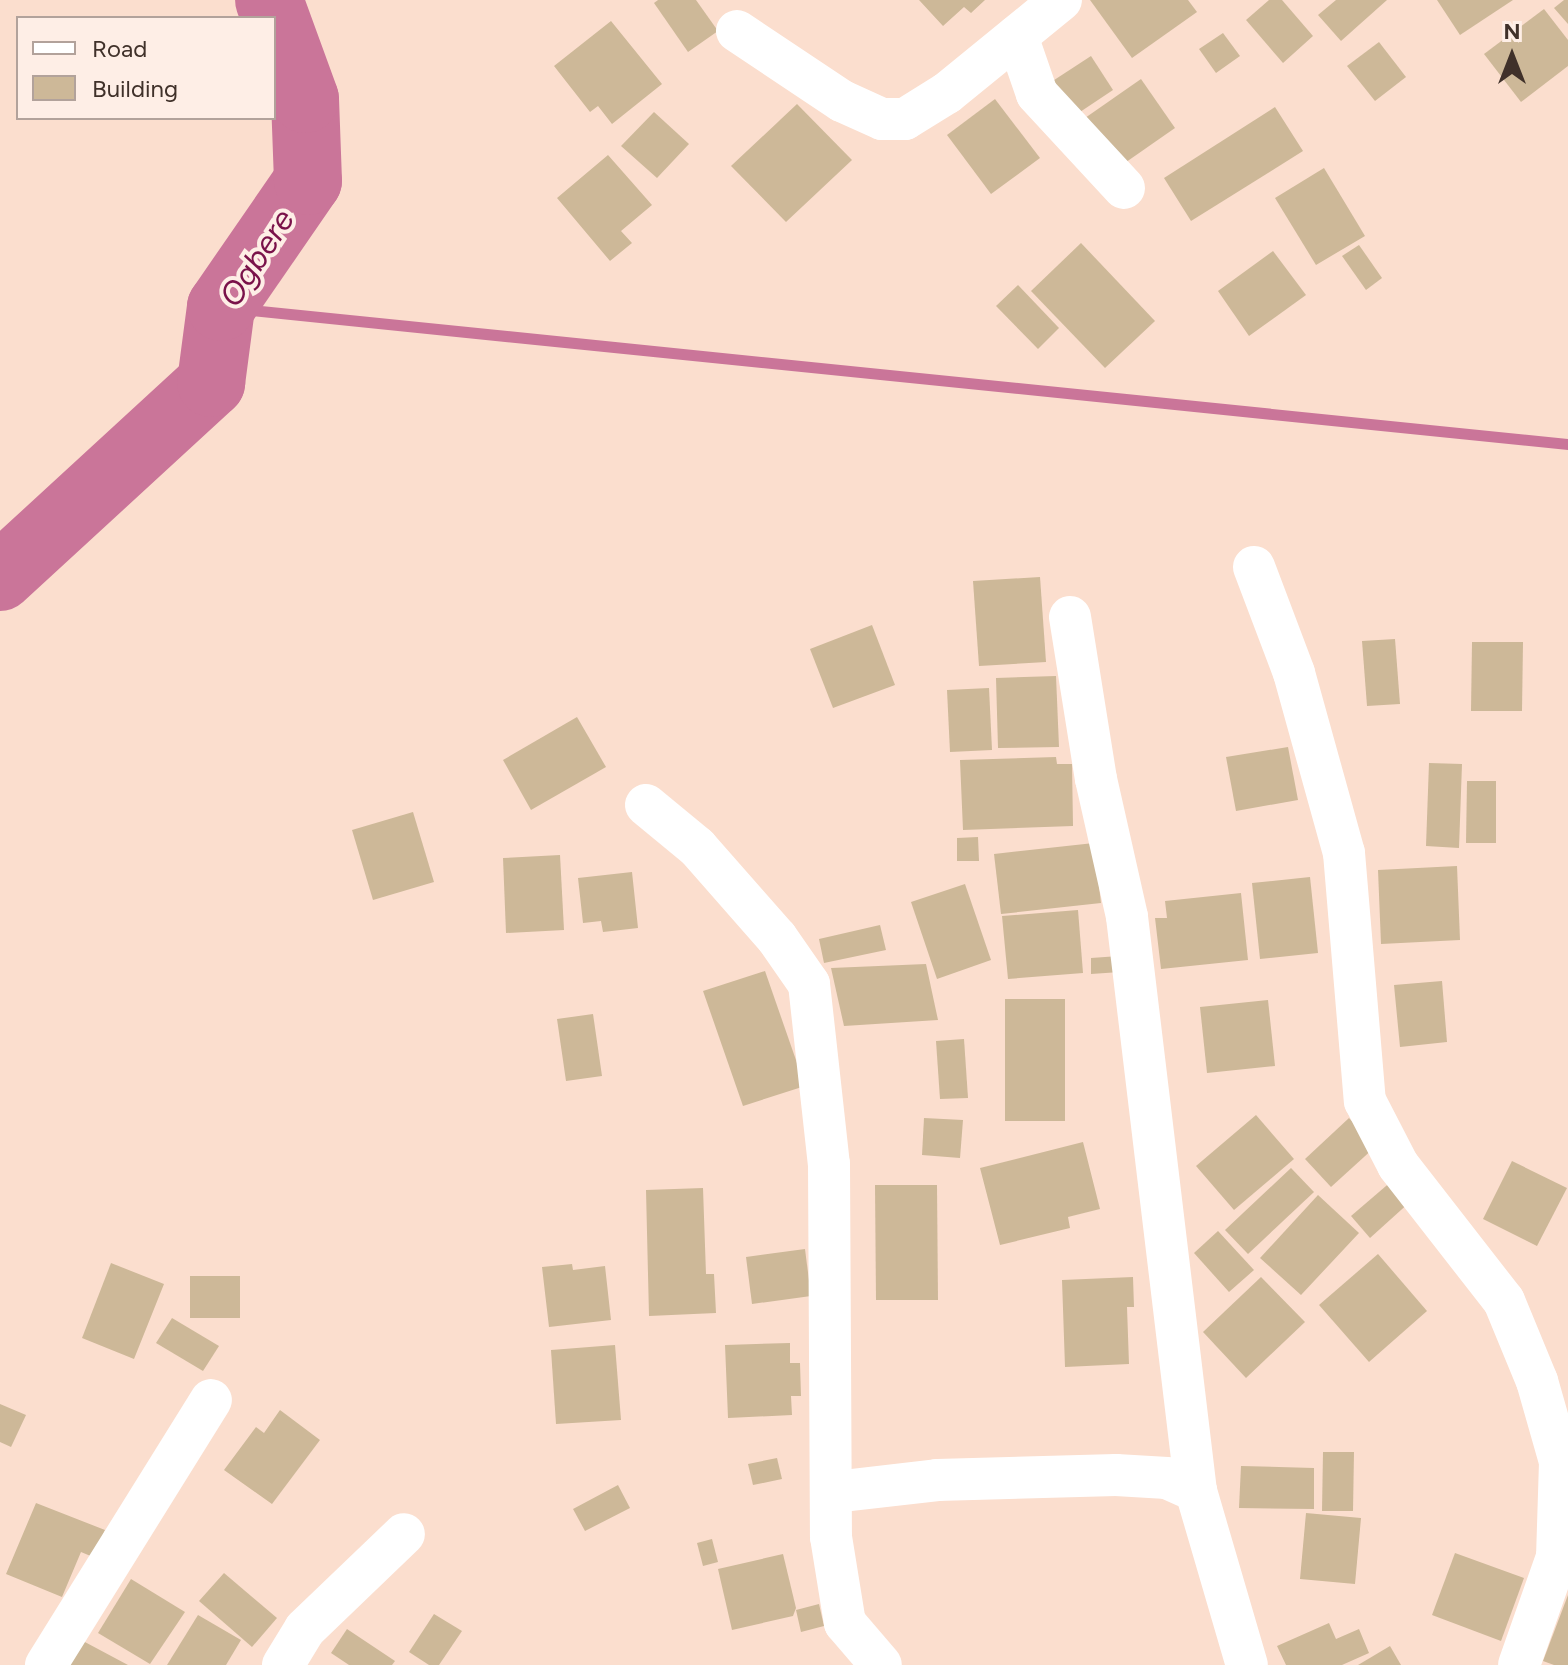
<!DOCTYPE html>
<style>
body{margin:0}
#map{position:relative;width:1568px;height:1665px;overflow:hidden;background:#fbdece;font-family:Figtree,sans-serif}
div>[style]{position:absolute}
.stream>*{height:11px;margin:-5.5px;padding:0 5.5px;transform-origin:5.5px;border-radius:5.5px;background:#ca7599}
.river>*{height:68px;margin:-34px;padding:0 34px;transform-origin:34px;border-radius:34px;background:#ca7599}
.building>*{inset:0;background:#cdb898}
.street>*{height:42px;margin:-21px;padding:0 21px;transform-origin:21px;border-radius:21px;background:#fff}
span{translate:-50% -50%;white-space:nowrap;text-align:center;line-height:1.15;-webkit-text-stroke:8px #feeee6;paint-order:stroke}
.water-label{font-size:32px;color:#7a124a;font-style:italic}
.legend{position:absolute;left:16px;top:16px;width:260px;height:104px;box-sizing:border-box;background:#feeee6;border:2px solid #b2a29b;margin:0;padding:10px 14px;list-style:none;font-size:24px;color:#40312a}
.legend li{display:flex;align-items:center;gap:16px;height:40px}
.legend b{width:40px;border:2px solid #b2a29b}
.north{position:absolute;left:1472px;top:16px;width:80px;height:80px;-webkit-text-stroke:6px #feeee6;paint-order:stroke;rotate:0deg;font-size:22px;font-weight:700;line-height:32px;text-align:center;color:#40312a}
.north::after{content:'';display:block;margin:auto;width:28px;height:36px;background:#40312a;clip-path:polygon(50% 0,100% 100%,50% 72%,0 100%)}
</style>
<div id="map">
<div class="stream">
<div style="left:221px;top:307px;width:1354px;rotate:5.81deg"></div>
</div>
<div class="river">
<div style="left:0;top:577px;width:287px;rotate:-42.6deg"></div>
<div style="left:211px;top:383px;width:77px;rotate:-82.5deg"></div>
<div style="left:221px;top:307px;width:153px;rotate:-55.4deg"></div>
<div style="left:308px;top:181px;width:82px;rotate:-92.1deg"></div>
<div style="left:305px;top:99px;width:105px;rotate:-110deg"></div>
</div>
<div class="building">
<div style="clip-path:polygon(658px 0,696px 0,718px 31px,688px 52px,654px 3px)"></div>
<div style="clip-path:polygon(919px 0,985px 0,971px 13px,964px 7px,943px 26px)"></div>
<div style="clip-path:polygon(1090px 0,1188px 0,1197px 12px,1132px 58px)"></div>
<div style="clip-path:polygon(1269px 0,1282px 0,1313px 36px,1283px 63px,1246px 20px)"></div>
<div style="clip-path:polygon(1336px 0,1387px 0,1341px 41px,1318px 15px)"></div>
<div style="clip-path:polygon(1437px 0,1513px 0,1460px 35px)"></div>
<div style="clip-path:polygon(1564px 0,1568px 0,1568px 24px,1554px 8px)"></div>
<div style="clip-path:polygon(1544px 9px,1568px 40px,1568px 66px,1521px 102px,1484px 54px)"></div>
<div style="clip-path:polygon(611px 21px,662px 84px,612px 124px,598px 106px,590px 112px,554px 66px)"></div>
<div style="clip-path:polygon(1223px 33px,1240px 56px,1216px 73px,1199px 49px)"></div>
<div style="clip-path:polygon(1379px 42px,1406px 77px,1375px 101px,1347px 66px)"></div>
<div style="clip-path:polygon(1091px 56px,1113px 90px,1068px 120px,1045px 86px)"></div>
<div style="clip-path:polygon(1141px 79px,1175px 128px,1119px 167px,1085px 118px)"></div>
<div style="clip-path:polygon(995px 99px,1040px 158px,991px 194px,947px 135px)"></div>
<div style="clip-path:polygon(797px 104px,852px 160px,786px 222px,731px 166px)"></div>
<div style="clip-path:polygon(1275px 107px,1303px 151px,1191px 221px,1164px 178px)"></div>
<div style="clip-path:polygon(654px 112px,689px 144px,657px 178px,621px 146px)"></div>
<div style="clip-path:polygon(608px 155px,652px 205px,621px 231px,632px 243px,610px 261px,557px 198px)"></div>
<div style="clip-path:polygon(1324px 168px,1365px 236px,1316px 265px,1275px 198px)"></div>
<div style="clip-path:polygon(1081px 243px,1155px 321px,1105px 368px,1031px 291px)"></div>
<div style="clip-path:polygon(1359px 245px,1382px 278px,1366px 290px,1342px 256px)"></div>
<div style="clip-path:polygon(1273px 251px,1306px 295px,1249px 336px,1218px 291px)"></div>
<div style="clip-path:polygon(1018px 285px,1059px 328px,1038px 349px,996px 306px)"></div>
<div style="clip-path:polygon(1040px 577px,1046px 662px,979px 666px,973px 581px)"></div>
<div style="clip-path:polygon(872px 625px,895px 685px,833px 708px,810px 649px)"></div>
<div style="clip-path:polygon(1395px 639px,1400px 704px,1367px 706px,1362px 641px)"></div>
<div style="clip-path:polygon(1472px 642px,1523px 642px,1522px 711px,1471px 711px)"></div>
<div style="clip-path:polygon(1056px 676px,1059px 747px,998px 748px,996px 678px)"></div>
<div style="clip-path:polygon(989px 688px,992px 750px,950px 752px,947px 690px)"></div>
<div style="clip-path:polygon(577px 717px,606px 767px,531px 810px,503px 760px)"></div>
<div style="clip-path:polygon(1288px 747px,1298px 800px,1236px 811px,1226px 757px)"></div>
<div style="clip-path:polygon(1056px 757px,1057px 764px,1072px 764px,1073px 826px,963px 830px,960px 760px)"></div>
<div style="clip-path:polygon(1429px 763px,1462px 764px,1459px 848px,1426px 846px)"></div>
<div style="clip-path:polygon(1467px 781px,1496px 781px,1496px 843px,1466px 843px)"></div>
<div style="clip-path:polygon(413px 812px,434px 882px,373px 900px,352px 830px)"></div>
<div style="clip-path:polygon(978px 837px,979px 861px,957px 861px,957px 838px)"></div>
<div style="clip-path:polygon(1094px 843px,1101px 903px,1001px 914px,994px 854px)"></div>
<div style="clip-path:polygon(560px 855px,564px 930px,506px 933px,503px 858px)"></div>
<div style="clip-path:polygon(1457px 866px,1460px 940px,1381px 944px,1378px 870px)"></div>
<div style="clip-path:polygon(632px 872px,638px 928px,603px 932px,601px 921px,583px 923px,578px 878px)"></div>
<div style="clip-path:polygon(1310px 877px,1318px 953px,1260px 959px,1252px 883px)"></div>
<div style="clip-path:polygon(965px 884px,991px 960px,937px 979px,911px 902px)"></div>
<div style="clip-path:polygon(1241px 893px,1248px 960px,1161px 969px,1155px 918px,1167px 918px,1165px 901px)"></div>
<div style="clip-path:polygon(1078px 910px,1083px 973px,1008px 979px,1002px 916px)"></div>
<div style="clip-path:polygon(880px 925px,886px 950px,824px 963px,819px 939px)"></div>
<div style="clip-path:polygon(1119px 956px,1120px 972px,1091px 974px,1091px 958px)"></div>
<div style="clip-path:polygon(926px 964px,938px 1020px,844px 1026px,831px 968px)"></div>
<div style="clip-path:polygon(765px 971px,805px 1086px,743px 1106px,703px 991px)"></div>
<div style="clip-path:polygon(1442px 981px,1447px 1042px,1400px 1047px,1394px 985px)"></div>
<div style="clip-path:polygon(1005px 999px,1065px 999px,1065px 1121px,1005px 1121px)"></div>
<div style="clip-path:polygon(1268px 1000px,1275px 1066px,1207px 1073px,1200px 1007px)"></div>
<div style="clip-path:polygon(593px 1014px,602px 1076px,566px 1081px,557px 1019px)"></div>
<div style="clip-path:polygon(964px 1039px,968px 1098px,940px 1099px,936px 1041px)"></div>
<div style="clip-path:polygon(1256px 1115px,1294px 1159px,1234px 1210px,1196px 1166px)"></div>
<div style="clip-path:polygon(924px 1118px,963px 1120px,960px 1158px,922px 1155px)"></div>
<div style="clip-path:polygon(1349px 1118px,1375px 1147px,1331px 1187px,1305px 1159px)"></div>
<div style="clip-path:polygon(1083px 1142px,1100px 1209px,1068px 1217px,1070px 1228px,1000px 1245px,980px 1168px)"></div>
<div style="clip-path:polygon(1512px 1161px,1567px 1188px,1537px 1246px,1483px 1219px)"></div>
<div style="clip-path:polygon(1291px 1168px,1314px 1192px,1248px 1254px,1225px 1230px)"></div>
<div style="clip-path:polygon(1393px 1180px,1411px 1201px,1370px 1238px,1351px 1216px)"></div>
<div style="clip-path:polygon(875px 1185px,937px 1185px,938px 1300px,876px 1300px)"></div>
<div style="clip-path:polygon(703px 1188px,706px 1274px,714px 1274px,716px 1313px,649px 1316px,646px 1190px)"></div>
<div style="clip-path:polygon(1318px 1195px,1359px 1233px,1301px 1295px,1260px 1258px)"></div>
<div style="clip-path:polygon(1218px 1231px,1254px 1270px,1229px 1292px,1194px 1253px)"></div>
<div style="clip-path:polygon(805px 1249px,811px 1296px,752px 1304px,746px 1257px)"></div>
<div style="clip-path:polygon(1378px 1254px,1427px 1311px,1369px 1362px,1319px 1305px)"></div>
<div style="clip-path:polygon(111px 1263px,164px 1284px,134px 1359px,82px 1338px)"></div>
<div style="clip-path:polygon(572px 1264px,573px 1270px,605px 1266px,611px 1320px,549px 1327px,542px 1267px)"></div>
<div style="clip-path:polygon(190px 1276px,240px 1276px,240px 1318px,190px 1318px)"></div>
<div style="clip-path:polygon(1133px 1277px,1134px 1307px,1127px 1307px,1129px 1364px,1065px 1367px,1062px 1280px)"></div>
<div style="clip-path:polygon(1261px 1277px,1305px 1322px,1246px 1378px,1203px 1332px)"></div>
<div style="clip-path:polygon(172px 1318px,219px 1346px,203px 1371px,156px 1343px)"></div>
<div style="clip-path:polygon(790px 1343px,790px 1363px,800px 1363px,801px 1396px,791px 1396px,792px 1415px,728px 1418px,725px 1345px)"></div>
<div style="clip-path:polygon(615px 1345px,621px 1420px,556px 1424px,551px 1350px)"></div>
<div style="clip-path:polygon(0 1404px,26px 1415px,11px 1447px,0 1442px)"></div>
<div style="clip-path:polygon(280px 1410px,320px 1440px,272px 1504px,224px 1470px,256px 1427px,264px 1433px)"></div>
<div style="clip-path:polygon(1323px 1452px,1354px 1452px,1353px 1511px,1322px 1511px)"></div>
<div style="clip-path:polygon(777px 1458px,782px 1479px,753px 1485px,748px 1464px)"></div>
<div style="clip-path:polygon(1241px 1466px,1314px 1468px,1314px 1509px,1239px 1508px)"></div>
<div style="clip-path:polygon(618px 1485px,630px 1508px,585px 1531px,573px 1509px)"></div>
<div style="clip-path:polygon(36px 1503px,105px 1530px,93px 1557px,81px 1552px,62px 1597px,6px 1574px)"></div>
<div style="clip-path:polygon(1306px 1513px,1361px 1518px,1355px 1584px,1300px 1579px)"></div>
<div style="clip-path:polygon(712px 1539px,718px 1562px,703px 1566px,697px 1543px)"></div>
<div style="clip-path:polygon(1455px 1553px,1524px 1578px,1501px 1641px,1432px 1615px)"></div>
<div style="clip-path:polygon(783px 1554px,796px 1608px,793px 1616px,732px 1630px,718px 1569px)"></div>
<div style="clip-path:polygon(224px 1573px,277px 1618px,252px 1647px,199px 1601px)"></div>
<div style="clip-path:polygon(131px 1579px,185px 1612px,150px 1664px,98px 1633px)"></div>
<div style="clip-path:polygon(1568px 1595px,1568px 1665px,1554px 1665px,1543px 1661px)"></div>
<div style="clip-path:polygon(819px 1604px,824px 1626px,801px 1632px,796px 1610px)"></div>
<div style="clip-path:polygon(434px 1614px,462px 1631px,439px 1665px,429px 1665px,409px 1652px)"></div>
<div style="clip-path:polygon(198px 1615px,241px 1640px,226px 1665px,167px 1665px)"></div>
<div style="clip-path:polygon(1329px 1623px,1336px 1639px,1359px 1629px,1369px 1653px,1342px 1665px,1286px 1665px,1277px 1646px)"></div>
<div style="clip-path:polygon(347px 1629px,395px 1661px,392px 1665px,349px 1665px,331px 1653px)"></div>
<div style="clip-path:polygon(83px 1641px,128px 1665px,70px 1665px)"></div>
<div style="clip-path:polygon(1390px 1646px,1401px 1665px,1358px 1665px)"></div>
</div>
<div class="street">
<div style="left:737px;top:31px;width:126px;rotate:33.7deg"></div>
<div style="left:842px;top:101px;width:44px;rotate:24.2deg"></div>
<div style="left:882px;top:119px;width:23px"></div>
<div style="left:905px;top:119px;width:49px;rotate:-31.8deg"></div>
<div style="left:947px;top:93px;width:147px;rotate:-39.2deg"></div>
<div style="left:1017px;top:36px;width:61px;rotate:71deg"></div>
<div style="left:1037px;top:94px;width:128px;rotate:47.2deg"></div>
<div style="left:1254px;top:567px;width:113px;rotate:69.3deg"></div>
<div style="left:1294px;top:673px;width:187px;rotate:74.5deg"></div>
<div style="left:1344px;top:853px;width:249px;rotate:85.2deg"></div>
<div style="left:1365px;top:1101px;width:72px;rotate:62.7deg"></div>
<div style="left:1398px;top:1165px;width:172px;rotate:52.1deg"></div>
<div style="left:1504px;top:1301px;width:87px;rotate:67.6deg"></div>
<div style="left:1537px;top:1381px;width:84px;rotate:74.1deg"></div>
<div style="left:1560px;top:1462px;width:95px;rotate:91.8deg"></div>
<div style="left:1557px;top:1557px;width:114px;rotate:109.4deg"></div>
<div style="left:1070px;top:617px;width:164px;rotate:80.9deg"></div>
<div style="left:1096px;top:779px;width:141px;rotate:77.3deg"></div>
<div style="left:1127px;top:917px;width:578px;rotate:83.15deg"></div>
<div style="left:1196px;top:1491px;width:181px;rotate:73.7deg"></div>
<div style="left:646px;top:805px;width:66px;rotate:39.5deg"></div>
<div style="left:697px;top:847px;width:121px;rotate:48.7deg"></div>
<div style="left:777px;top:938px;width:56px;rotate:55.2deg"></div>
<div style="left:809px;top:984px;width:181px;rotate:83.7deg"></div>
<div style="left:829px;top:1164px;width:373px;rotate:89.7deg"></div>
<div style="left:831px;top:1537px;width:87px;rotate:80.8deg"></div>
<div style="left:845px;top:1623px;width:55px;rotate:49.4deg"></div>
<div style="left:834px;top:1492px;width:104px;rotate:-6.6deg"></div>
<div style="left:937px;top:1480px;width:179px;rotate:-1.6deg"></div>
<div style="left:1116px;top:1475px;width:51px;rotate:3.4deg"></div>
<div style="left:1167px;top:1478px;width:32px;rotate:24deg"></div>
<div style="left:46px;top:1665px;width:312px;rotate:-58.1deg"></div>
<div style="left:283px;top:1665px;width:42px;rotate:-58.6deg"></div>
<div style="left:305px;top:1629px;width:137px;rotate:-43.8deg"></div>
</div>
<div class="water-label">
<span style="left:257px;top:258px;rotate:-57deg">Ogbere</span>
</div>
<ul class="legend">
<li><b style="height:10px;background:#fff"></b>Road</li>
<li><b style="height:22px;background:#cdb898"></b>Building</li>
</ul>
<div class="north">N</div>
</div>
